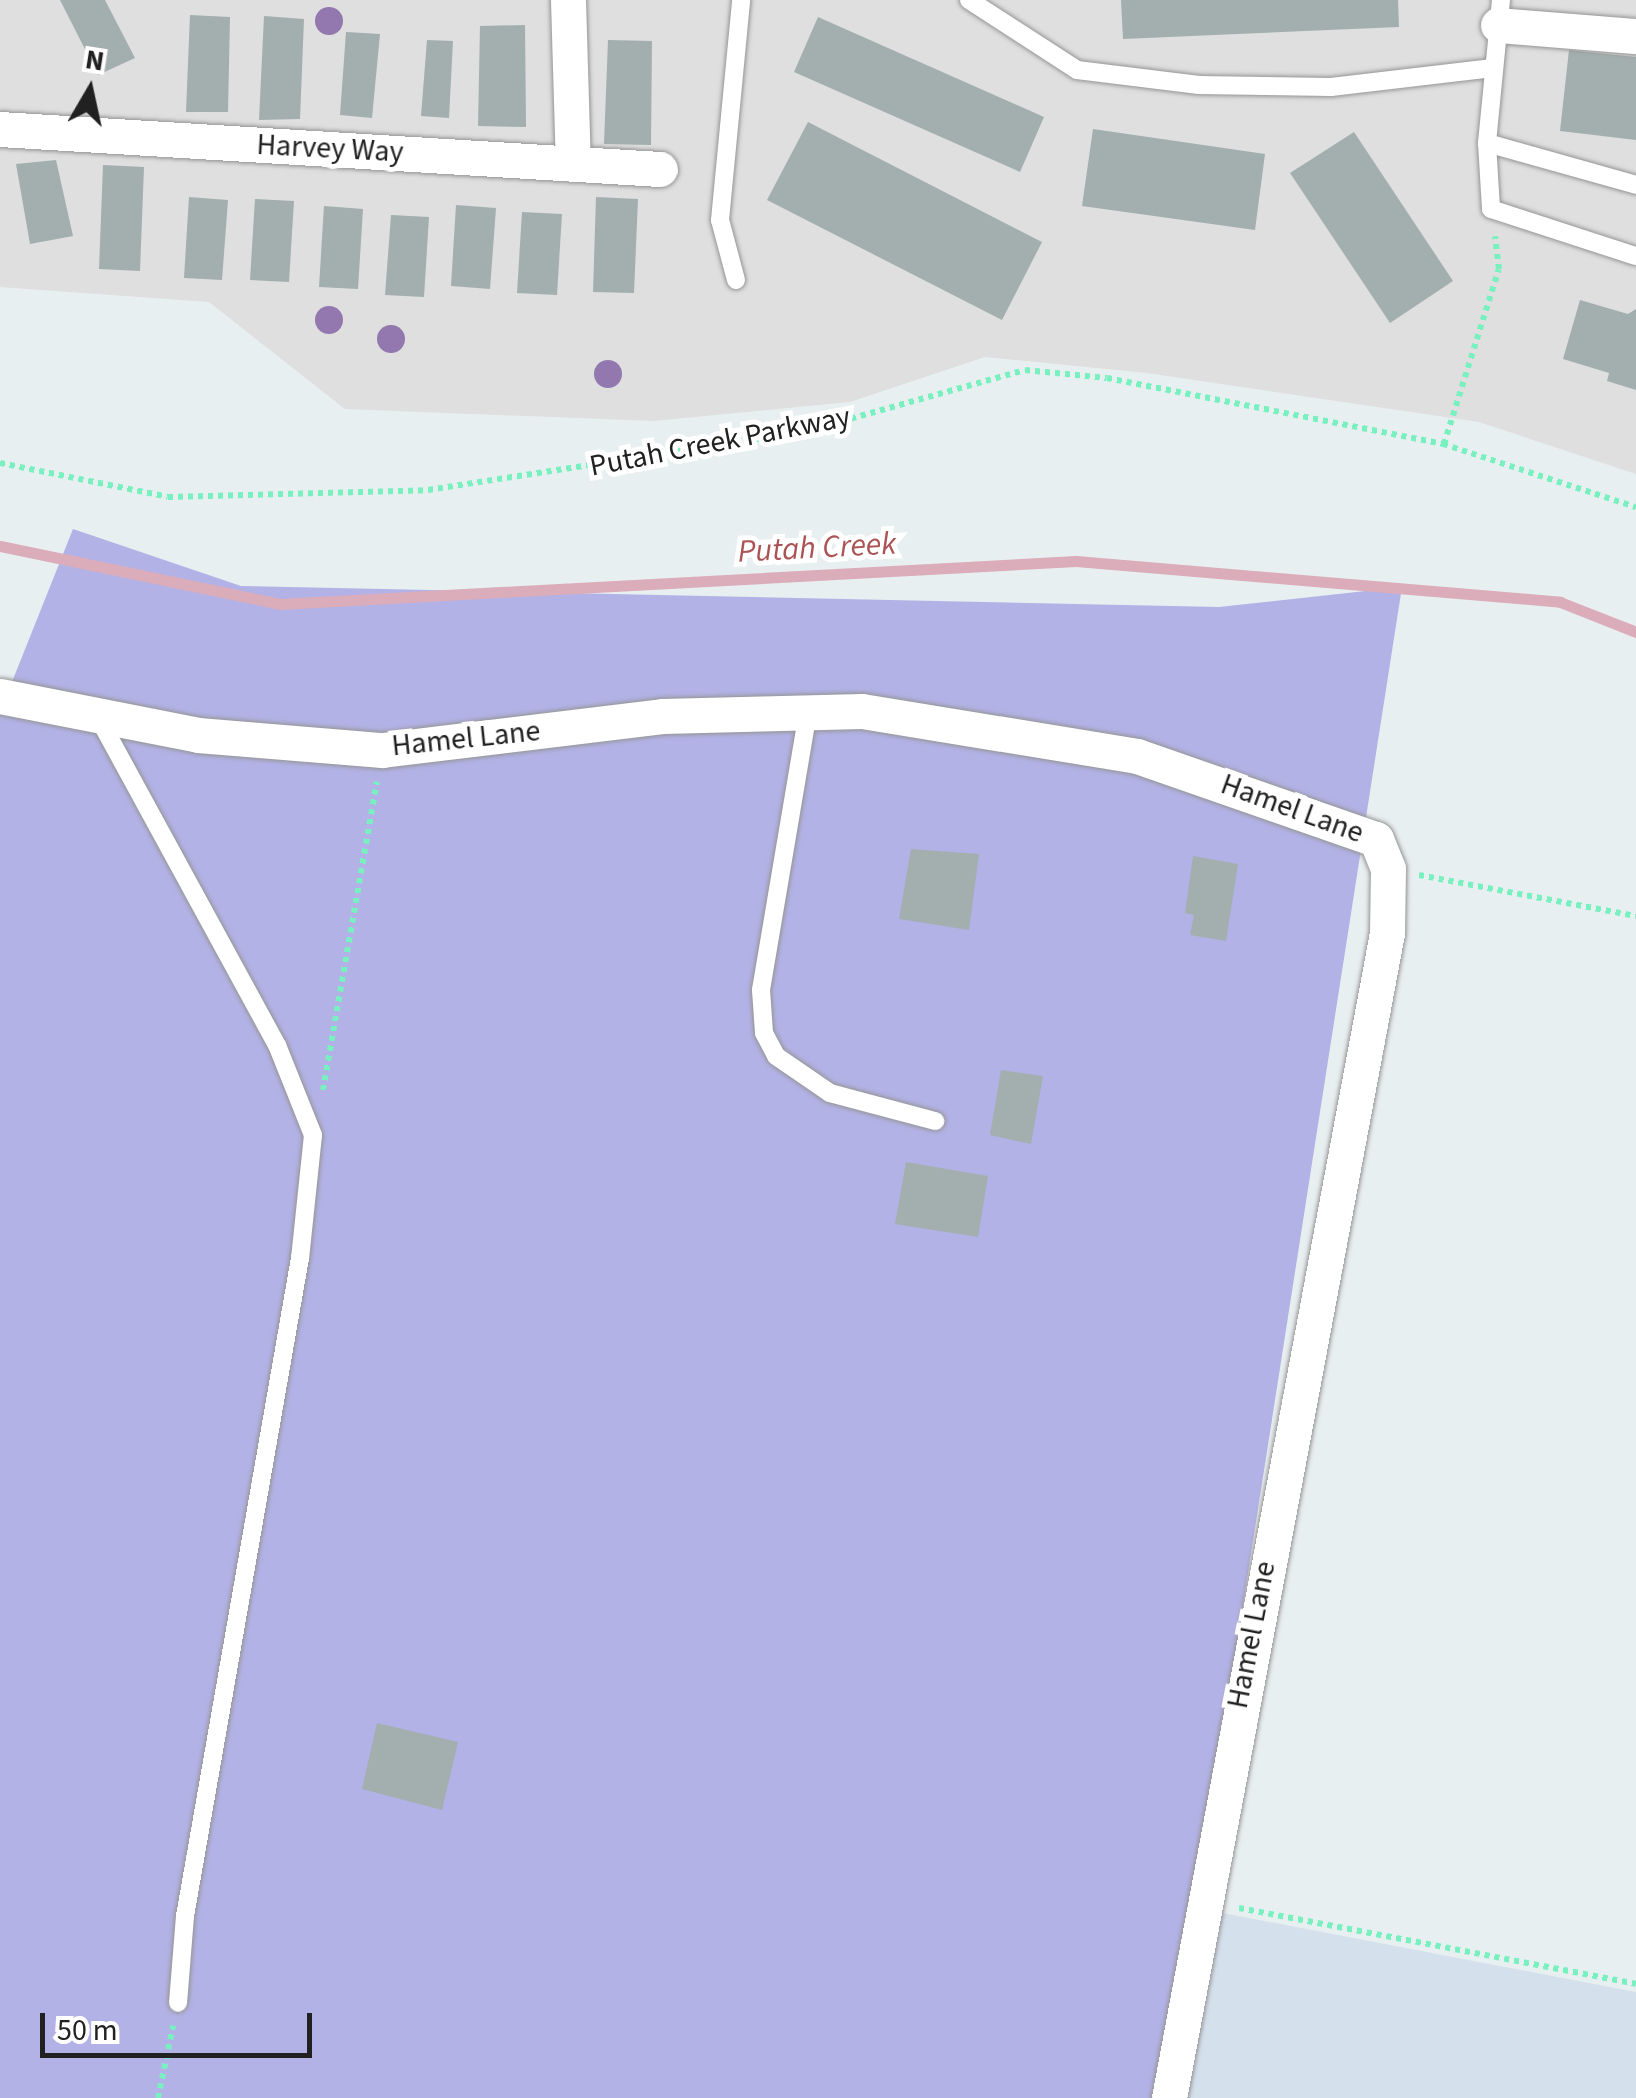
<!DOCTYPE html>
<style>
body{margin:0}
#map{position:relative;width:1636px;height:2098px;overflow:hidden;background:#e8eff0;font-family:"Source Sans 3",sans-serif}
div>[style]{position:absolute}
.residential>*{inset:0;background:#dedfde}
.farmland>*{inset:0;background:#d5e0ed}
.grass>*{inset:0;background:#b2b2e6}
.stream>*{height:11px;margin:-5.5px;padding:0 5.5px;transform-origin:5.5px;border-radius:5.5px;background:#dbacb9}
.building>*{inset:0;background:#a3afae}
.path>*{height:6px;margin-top:-3px;transform-origin:0;background:repeating-linear-gradient(90deg,#79f0bf 0 5px,transparent 0 10px)}
.roads{filter:drop-shadow(0 0 2px #959595) drop-shadow(0 0 2px #959595)}
.lane>*{height:18px;margin:-9px;padding:0 9px;transform-origin:9px;border-radius:9px;background:#fff}
.street>*{height:35px;margin:-17.5px;padding:0 17.5px;transform-origin:17.5px;border-radius:17.5px;background:#fff}
.trees>*{width:28px;height:28px;margin:-14px;border-radius:50%;background:#9377af}
span{translate:-50% -50%;white-space:nowrap;text-align:center;line-height:1.15;-webkit-text-stroke:10px #fff;paint-order:stroke}
.street-label{font-size:30px;color:#212121}
.water-label{font-size:32px;color:#ab5354;font-style:italic}
.north{position:absolute;left:40px;top:40px;width:100px;height:100px;-webkit-text-stroke:8px #fff;paint-order:stroke;rotate:9deg;font-size:28px;font-weight:700;line-height:40px;text-align:center;color:#212121}
.north::after{content:'';display:block;margin:auto;width:35px;height:45px;background:#212121;clip-path:polygon(50% 0,100% 100%,50% 72%,0 100%)}
.scale{position:absolute;left:40px;top:2013px;width:272px;height:45px;box-sizing:border-box;border:5px solid #212121;border-top:0;padding-left:12px;font-size:30px;line-height:35px;white-space:nowrap;color:#212121;-webkit-text-stroke:8px #fff;paint-order:stroke}
</style>
<div id="map">
<div class="residential">
<div style="clip-path:polygon(0 0,1636px 0,1636px 474px,1479px 422px,1147px 373px,985px 357px,850px 402px,654px 421px,345px 409px,209px 302px,0 287px)"></div>
</div>
<div class="farmland">
<div style="clip-path:polygon(1212px 1911px,1636px 1992px,1636px 2098px,1178px 2098px)"></div>
</div>
<div class="grass">
<div style="clip-path:polygon(73px 529px,241px 586px,1219px 607px,1402px 587px,1166px 2098px,0 2098px,0 712px)"></div>
</div>
<div class="stream">
<div style="left:0;top:546px;width:286px;rotate:11.7deg"></div>
<div style="left:280px;top:604px;width:797px;rotate:-3.09deg"></div>
<div style="left:1076px;top:561px;width:486px;rotate:4.8deg"></div>
<div style="left:1560px;top:602px;width:82px;rotate:21.5deg"></div>
</div>
<div class="building">
<div style="clip-path:polygon(60px 0,105px 0,135px 58px,98px 75px)"></div>
<div style="clip-path:polygon(1121px 0,1398px 0,1399px 27px,1123px 39px)"></div>
<div style="clip-path:polygon(190px 15px,230px 17px,228px 112px,186px 112px)"></div>
<div style="clip-path:polygon(264px 16px,304px 19px,300px 119px,259px 120px)"></div>
<div style="clip-path:polygon(818px 17px,1044px 117px,1020px 172px,794px 72px)"></div>
<div style="clip-path:polygon(525px 25px,526px 127px,478px 126px,480px 26px)"></div>
<div style="clip-path:polygon(346px 32px,380px 34px,372px 118px,340px 115px)"></div>
<div style="clip-path:polygon(427px 40px,453px 41px,449px 118px,421px 116px)"></div>
<div style="clip-path:polygon(608px 40px,652px 41px,651px 145px,604px 144px)"></div>
<div style="clip-path:polygon(1569px 50px,1636px 57px,1636px 140px,1560px 131px)"></div>
<div style="clip-path:polygon(808px 122px,1042px 242px,1002px 320px,767px 200px)"></div>
<div style="clip-path:polygon(1093px 129px,1265px 154px,1255px 230px,1082px 206px)"></div>
<div style="clip-path:polygon(1354px 132px,1453px 281px,1390px 323px,1290px 173px)"></div>
<div style="clip-path:polygon(56px 160px,73px 236px,30px 244px,16px 164px)"></div>
<div style="clip-path:polygon(103px 165px,144px 167px,140px 271px,99px 269px)"></div>
<div style="clip-path:polygon(189px 197px,228px 200px,222px 280px,184px 278px)"></div>
<div style="clip-path:polygon(596px 197px,638px 199px,634px 293px,593px 292px)"></div>
<div style="clip-path:polygon(255px 199px,294px 201px,289px 282px,250px 280px)"></div>
<div style="clip-path:polygon(456px 205px,496px 208px,490px 289px,451px 286px)"></div>
<div style="clip-path:polygon(324px 206px,363px 209px,358px 289px,319px 287px)"></div>
<div style="clip-path:polygon(522px 212px,562px 214px,557px 295px,517px 293px)"></div>
<div style="clip-path:polygon(391px 215px,429px 217px,424px 297px,385px 295px)"></div>
<div style="clip-path:polygon(1580px 300px,1628px 314px,1636px 309px,1636px 390px,1607px 381px,1609px 373px,1563px 359px)"></div>
<div style="clip-path:polygon(911px 849px,979px 854px,969px 930px,899px 919px)"></div>
<div style="clip-path:polygon(1193px 856px,1238px 864px,1226px 941px,1190px 935px,1194px 915px,1185px 913px)"></div>
<div style="clip-path:polygon(1001px 1070px,1043px 1076px,1031px 1144px,990px 1135px)"></div>
<div style="clip-path:polygon(906px 1162px,988px 1176px,978px 1237px,895px 1224px)"></div>
<div style="clip-path:polygon(377px 1723px,458px 1742px,442px 1810px,362px 1789px)"></div>
</div>
<div class="path">
<div style="left:1443px;top:444px;width:203px;rotate:18.1deg"></div>
<div style="left:0;top:463px;width:171px;rotate:11.4deg"></div>
<div style="left:168px;top:497px;width:260px;rotate:-1.5deg"></div>
<div style="left:428px;top:490px;width:379px;rotate:-8.8deg"></div>
<div style="left:803px;top:432px;width:230px;rotate:-15.6deg"></div>
<div style="left:1025px;top:370px;width:82px;rotate:5.6deg"></div>
<div style="left:1107px;top:378px;width:343px;rotate:11.1deg"></div>
<div style="left:1444px;top:444px;width:183px;rotate:-72.6deg"></div>
<div style="left:1499px;top:269px;width:33px;rotate:-97deg"></div>
<div style="left:1419px;top:875px;width:221px;rotate:10.7deg"></div>
<div style="left:323px;top:1090px;width:313px;rotate:-80.1deg"></div>
<div style="left:1239px;top:1908px;width:404px;rotate:10.8deg"></div>
<div style="left:158px;top:2098px;width:74px;rotate:-78.2deg"></div>
</div>
<div class="roads">
<div class="lane">
<div style="left:969px;top:0;width:129px;rotate:32.9deg"></div>
<div style="left:1077px;top:70px;width:123px;rotate:7deg"></div>
<div style="left:1199px;top:85px;width:132px;rotate:0.9deg"></div>
<div style="left:1331px;top:87px;width:163px;rotate:-6.7deg"></div>
<div style="left:1501px;top:0;width:144px;rotate:95.6deg"></div>
<div style="left:1487px;top:143px;width:155px;rotate:15.7deg"></div>
<div style="left:1487px;top:143px;width:66px;rotate:86.5deg"></div>
<div style="left:1491px;top:209px;width:152px;rotate:18deg"></div>
<div style="left:736px;top:280px;width:62px;rotate:-104.9deg"></div>
<div style="left:720px;top:220px;width:221px;rotate:-84.5deg"></div>
<div style="left:808px;top:712px;width:282px;rotate:99.6deg"></div>
<div style="left:761px;top:990px;width:43px;rotate:86deg"></div>
<div style="left:764px;top:1033px;width:26px;rotate:62deg"></div>
<div style="left:776px;top:1056px;width:65px;rotate:34.4deg"></div>
<div style="left:830px;top:1093px;width:109px;rotate:14.9deg"></div>
<div style="left:98px;top:717px;width:374px;rotate:61.4deg"></div>
<div style="left:277px;top:1045px;width:97px;rotate:68.2deg"></div>
<div style="left:313px;top:1135px;width:124px;rotate:96deg"></div>
<div style="left:300px;top:1258px;width:668px;rotate:99.91deg"></div>
<div style="left:185px;top:1916px;width:87px;rotate:94.6deg"></div>
</div>
<div class="street">
<div style="left:568px;top:0;width:164px;rotate:88.3deg"></div>
<div style="left:1498px;top:25px;width:138px;rotate:4.6deg"></div>
<div style="left:0;top:129px;width:661px;rotate:3.47deg"></div>
<div style="left:0;top:696px;width:202px;rotate:11.1deg"></div>
<div style="left:198px;top:735px;width:185px;rotate:4.7deg"></div>
<div style="left:382px;top:750px;width:282px;rotate:-6.9deg"></div>
<div style="left:662px;top:716px;width:200px;rotate:-1.4deg"></div>
<div style="left:862px;top:711px;width:279px;rotate:9.3deg"></div>
<div style="left:1137px;top:756px;width:253px;rotate:19.2deg"></div>
<div style="left:1376px;top:839px;width:32px;rotate:68deg"></div>
<div style="left:1388px;top:869px;width:64px;rotate:90.9deg"></div>
<div style="left:1387px;top:933px;width:1185px;rotate:100.6deg"></div>
</div>
</div>
<div class="trees">
<div style="left:329px;top:21px"></div>
<div style="left:329px;top:320px"></div>
<div style="left:391px;top:339px"></div>
<div style="left:608px;top:374px"></div>
</div>
<div class="street-label">
<span style="left:330px;top:149px;rotate:3deg">Harvey Way</span>
<span style="left:720px;top:442px;rotate:-11deg">Putah Creek Parkway</span>
<span style="left:466px;top:739px;rotate:-6deg">Hamel Lane</span>
<span style="left:1292px;top:809px;rotate:20deg">Hamel Lane</span>
<span style="left:1252px;top:1635px;rotate:-79deg">Hamel Lane</span>
</div>
<div class="water-label">
<span style="left:817px;top:548px;rotate:-3deg">Putah Creek</span>
</div>
<div class="north">N</div>
<div class="scale">50 m</div>
</div>
